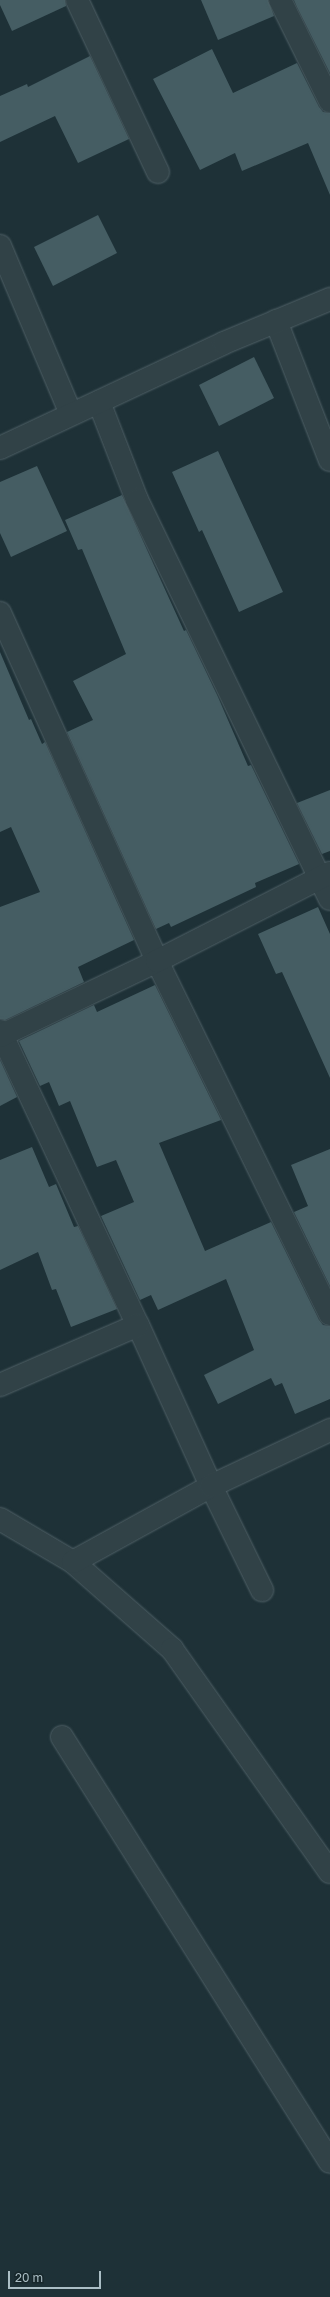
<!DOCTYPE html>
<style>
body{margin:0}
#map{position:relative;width:330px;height:2297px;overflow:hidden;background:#1e3137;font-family:"Golos Text",sans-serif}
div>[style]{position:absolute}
.building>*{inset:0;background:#455d63}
.roads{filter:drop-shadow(0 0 1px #4f6066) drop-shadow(0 0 1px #4f6066)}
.minor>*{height:22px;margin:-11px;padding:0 11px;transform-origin:11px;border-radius:11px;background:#314247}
span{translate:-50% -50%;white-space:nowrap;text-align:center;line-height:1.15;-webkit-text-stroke:3.5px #17272b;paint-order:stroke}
.scale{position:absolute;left:8px;top:2271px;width:93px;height:18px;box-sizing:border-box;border:2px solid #abbec5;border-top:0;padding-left:5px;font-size:12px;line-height:14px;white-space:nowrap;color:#abbec5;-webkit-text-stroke:3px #17272b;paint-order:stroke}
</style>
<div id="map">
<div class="building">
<div style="clip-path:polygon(0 0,65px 0,66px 6px,12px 31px,0 5px)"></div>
<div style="clip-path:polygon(201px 0,268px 0,274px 16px,218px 40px)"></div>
<div style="clip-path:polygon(294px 0,330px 0,330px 73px,297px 7px)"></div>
<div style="clip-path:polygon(212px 49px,233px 93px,297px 63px,319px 107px,323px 112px,330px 113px,330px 195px,308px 143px,242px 171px,235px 153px,200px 170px,153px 79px)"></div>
<div style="clip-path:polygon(90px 56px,129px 139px,78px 163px,55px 116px,0 142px,0 96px,27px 84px,28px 87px)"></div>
<div style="clip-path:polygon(98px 215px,117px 253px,53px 286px,34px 247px)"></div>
<div style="clip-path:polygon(254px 357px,274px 398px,219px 426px,199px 385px)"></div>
<div style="clip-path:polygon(218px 451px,283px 592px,239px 612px,202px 530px,199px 532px,172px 472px)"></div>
<div style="clip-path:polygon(37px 466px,67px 531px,11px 557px,0 533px,0 482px)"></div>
<div style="clip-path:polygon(122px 495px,184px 631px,186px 630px,218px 697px,248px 766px,251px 765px,299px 864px,255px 883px,256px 887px,171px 927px,169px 923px,156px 929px,67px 732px,93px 720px,73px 681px,126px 654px,82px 549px,78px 550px,65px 520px)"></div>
<div style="clip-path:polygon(0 652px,29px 720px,31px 719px,42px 744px,45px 742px,134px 940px,78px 967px,84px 982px,5px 1020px,0 1019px,0 907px,40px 892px,11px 827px,0 832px)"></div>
<div style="clip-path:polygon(330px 790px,330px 851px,322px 854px,297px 803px)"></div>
<div style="clip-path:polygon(318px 907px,330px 934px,330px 1078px,282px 972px,276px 974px,258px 934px)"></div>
<div style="clip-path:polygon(155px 985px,221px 1120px,159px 1143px,205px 1251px,271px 1222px,319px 1320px,323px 1325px,330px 1326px,330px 1399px,295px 1414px,282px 1383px,275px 1386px,271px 1378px,218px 1404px,204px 1375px,254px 1350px,226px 1279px,158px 1310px,151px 1295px,140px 1300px,101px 1216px,134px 1202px,116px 1160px,97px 1167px,70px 1101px,59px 1106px,49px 1082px,40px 1086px,19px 1041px,94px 1005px,97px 1012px)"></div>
<div style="clip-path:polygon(0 1060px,17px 1097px,0 1106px)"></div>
<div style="clip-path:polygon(32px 1147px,49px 1187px,56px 1184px,74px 1227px,78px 1226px,117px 1309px,71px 1327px,56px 1289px,52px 1290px,38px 1252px,0 1270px,0 1160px)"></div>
<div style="clip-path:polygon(330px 1149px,330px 1286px,294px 1212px,308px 1206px,291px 1165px)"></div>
</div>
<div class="roads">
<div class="minor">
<div style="left:77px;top:0;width:190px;rotate:64.8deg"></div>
<div style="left:280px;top:0;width:113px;rotate:63.7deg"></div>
<div style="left:0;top:246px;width:182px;rotate:67.1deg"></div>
<div style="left:276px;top:321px;width:149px;rotate:68.8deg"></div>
<div style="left:99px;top:402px;width:105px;rotate:68.8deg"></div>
<div style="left:137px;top:500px;width:443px;rotate:64.2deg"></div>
<div style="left:0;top:448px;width:247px;rotate:-25.1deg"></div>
<div style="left:224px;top:343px;width:115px;rotate:-22.5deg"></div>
<div style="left:0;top:613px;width:382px;rotate:65.7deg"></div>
<div style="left:157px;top:961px;width:393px;rotate:63.9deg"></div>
<div style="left:0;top:1031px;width:325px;rotate:64.9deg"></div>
<div style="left:138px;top:1325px;width:177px;rotate:65.6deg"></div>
<div style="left:211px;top:1486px;width:116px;rotate:63.9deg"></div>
<div style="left:0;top:1036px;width:174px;rotate:-25.5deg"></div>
<div style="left:157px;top:961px;width:194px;rotate:-27deg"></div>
<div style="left:0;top:1385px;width:150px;rotate:-23.5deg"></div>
<div style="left:0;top:1519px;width:85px;rotate:30.5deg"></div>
<div style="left:73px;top:1562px;width:132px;rotate:41.3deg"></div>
<div style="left:172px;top:1649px;width:273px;rotate:54.7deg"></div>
<div style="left:73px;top:1562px;width:158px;rotate:-28.8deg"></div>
<div style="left:211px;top:1486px;width:132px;rotate:-25.2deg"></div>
<div style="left:62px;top:1737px;width:502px;rotate:57.76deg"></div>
</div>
</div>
<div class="scale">20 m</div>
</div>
